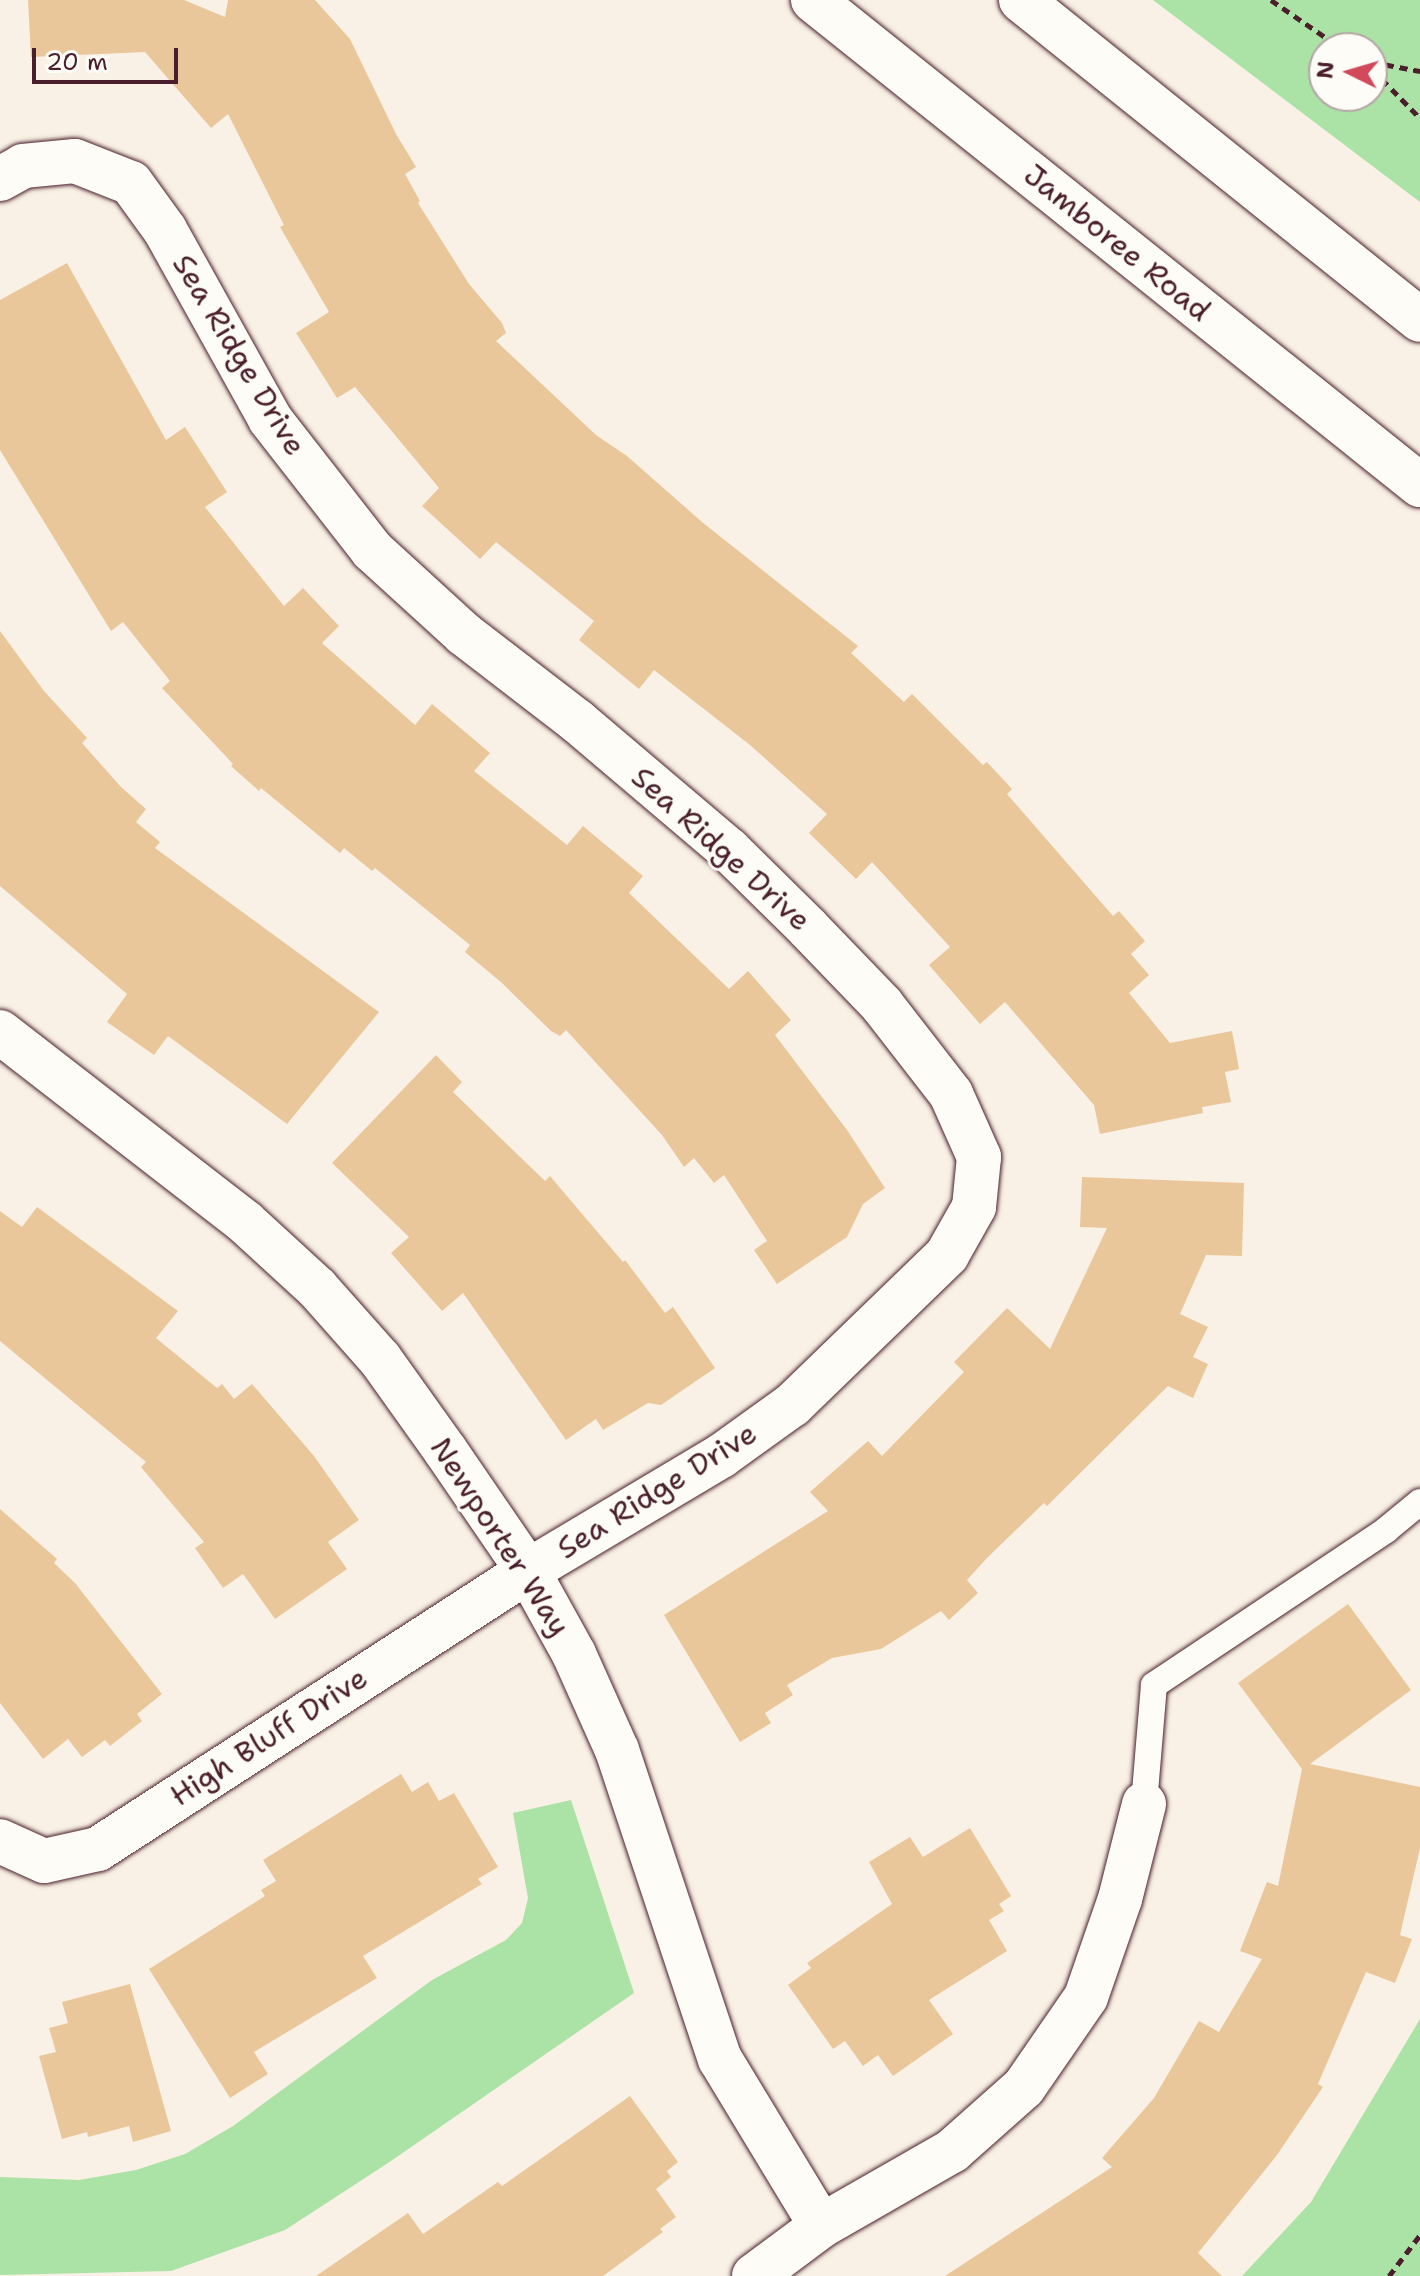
<!DOCTYPE html>
<style>
body{margin:0}
#map{position:relative;width:1420px;height:2276px;overflow:hidden;background:#f9f1e5;font-family:"Shantell Sans",sans-serif}
div>[style]{position:absolute}
.green>*{inset:0;background:#abe2a5}
.building>*{inset:0;background:#eac79b}
.path>*{height:5px;margin-top:-2.5px;transform-origin:0;background:repeating-linear-gradient(90deg,#4a1f2b 0 8px,transparent 0 14px)}
.roads{filter:drop-shadow(0 0 2px #4a1f2b) drop-shadow(0 0 2px #4a1f2b)}
.service>*{height:26px;margin:-13px;padding:0 13px;transform-origin:13px;border-radius:13px;background:#fdfcf7}
.minor>*{height:44px;margin:-22px;padding:0 22px;transform-origin:22px;border-radius:22px;background:#fdfcf7}
.primary>*{height:44px;margin:-22px;padding:0 22px;transform-origin:22px;border-radius:22px;background:#fdfcf7}
span{translate:-50% -50%;white-space:nowrap;text-align:center;line-height:1.15;-webkit-text-stroke:6px #fdfcf7;paint-order:stroke}
.street-label{font-size:30px;color:#4a1f2b}
.north{position:absolute;left:1308px;top:32px;width:80px;height:80px;box-sizing:border-box;background:#fdfcf7;border:2px solid #b5a4a5;border-radius:50%;rotate:275deg;font-size:22px;font-weight:700;line-height:32px;text-align:center;color:#4a1f2b}
.north::after{content:'';display:block;margin:auto;width:28px;height:36px;background:#d1495b;clip-path:polygon(50% 0,100% 100%,50% 72%,0 100%)}
.scale{position:absolute;left:32px;top:48px;width:146px;height:36px;box-sizing:border-box;border:4px solid #4a1f2b;border-top:0;padding-left:10px;font-size:24px;line-height:28px;white-space:nowrap;color:#4a1f2b;-webkit-text-stroke:6px #fdfcf7;paint-order:stroke}
</style>
<div id="map">
<div class="green">
<div style="clip-path:polygon(evenodd,1153px 0,1420px 0,1420px 202px,1153px 0,1372px 48px,1372px 96px,1324px 96px,1324px 48px,1372px 48px)"></div>
<div style="clip-path:polygon(571px 1800px,634px 1993px,388px 2163px,285px 2230px,171px 2271px,0 2275px,0 2177px,79px 2180px,136px 2170px,185px 2154px,233px 2126px,432px 1980px,506px 1940px,522px 1923px,528px 1898px,513px 1813px)"></div>
<div style="clip-path:polygon(1420px 2019px,1420px 2276px,1242px 2276px,1311px 2202px)"></div>
</div>
<div class="building">
<div style="clip-path:polygon(28px 0,184px 0,225px 17px,228px 0,315px 0,350px 39px,396px 134px,416px 167px,405px 174px,420px 201px,418px 203px,469px 284px,502px 323px,506px 333px,496px 341px,596px 435px,627px 456px,702px 522px,858px 646px,851px 653px,904px 702px,912px 694px,983px 765px,987px 762px,1012px 789px,1007px 794px,1113px 916px,1119px 911px,1145px 941px,1131px 954px,1149px 975px,1129px 993px,1170px 1043px,1232px 1031px,1239px 1069px,1225px 1072px,1231px 1102px,1202px 1107px,1203px 1113px,1100px 1134px,1094px 1105px,1005px 1002px,980px 1024px,929px 965px,950px 947px,872px 862px,856px 879px,809px 833px,827px 814px,750px 745px,654px 670px,639px 689px,579px 640px,594px 621px,496px 542px,480px 559px,422px 506px,439px 488px,355px 387px,337px 398px,296px 333px,329px 312px,280px 227px,284px 225px,228px 114px,211px 128px,145px 52px,31px 57px)"></div>
<div style="clip-path:polygon(67px 263px,166px 440px,185px 427px,227px 492px,205px 507px,284px 606px,303px 588px,339px 626px,322px 643px,415px 725px,432px 704px,490px 753px,474px 771px,567px 845px,583px 826px,643px 876px,629px 893px,729px 989px,748px 971px,791px 1020px,775px 1035px,847px 1130px,885px 1188px,863px 1204px,847px 1237px,777px 1284px,754px 1250px,767px 1241px,724px 1175px,714px 1183px,694px 1158px,684px 1167px,662px 1135px,566px 1030px,560px 1036px,551px 1031px,502px 983px,465px 952px,470px 945px,375px 868px,372px 871px,344px 848px,340px 853px,261px 788px,259px 791px,231px 766px,233px 764px,162px 688px,170px 681px,123px 622px,111px 631px,0 450px,0 300px)"></div>
<div style="clip-path:polygon(0 631px,44px 691px,87px 738px,82px 743px,121px 787px,146px 809px,136px 822px,160px 842px,155px 848px,379px 1012px,287px 1124px,168px 1036px,154px 1055px,107px 1022px,127px 994px,0 886px)"></div>
<div style="clip-path:polygon(436px 1055px,462px 1082px,453px 1092px,545px 1181px,550px 1176px,623px 1262px,625px 1260px,665px 1313px,673px 1307px,715px 1368px,661px 1405px,648px 1403px,603px 1430px,596px 1419px,566px 1440px,463px 1293px,442px 1311px,391px 1253px,409px 1237px,332px 1163px)"></div>
<div style="clip-path:polygon(1082px 1177px,1244px 1183px,1242px 1256px,1206px 1255px,1180px 1314px,1208px 1327px,1193px 1357px,1208px 1364px,1193px 1398px,1168px 1386px,1047px 1506px,1044px 1503px,987px 1558px,967px 1580px,978px 1593px,949px 1620px,941px 1611px,881px 1649px,832px 1658px,787px 1685px,793px 1695px,765px 1713px,771px 1723px,740px 1742px,664px 1615px,828px 1511px,810px 1492px,868px 1441px,882px 1456px,964px 1372px,954px 1362px,1007px 1308px,1050px 1349px,1107px 1228px,1080px 1227px)"></div>
<div style="clip-path:polygon(37px 1207px,178px 1311px,156px 1338px,217px 1388px,222px 1384px,234px 1399px,252px 1384px,314px 1456px,359px 1520px,328px 1542px,347px 1569px,275px 1619px,243px 1574px,223px 1588px,195px 1548px,204px 1542px,141px 1467px,146px 1462px,0 1341px,0 1211px,22px 1227px)"></div>
<div style="clip-path:polygon(0 1509px,57px 1559px,54px 1563px,75px 1583px,162px 1694px,137px 1714px,142px 1721px,110px 1746px,105px 1740px,82px 1757px,68px 1739px,43px 1759px,0 1703px)"></div>
<div style="clip-path:polygon(1348px 1604px,1411px 1690px,1310px 1764px,1420px 1787px,1420px 1848px,1400px 1935px,1412px 1939px,1395px 1983px,1366px 1972px,1318px 2084px,1323px 2087px,1277px 2155px,1198px 2253px,1222px 2276px,945px 2276px,1112px 2167px,1102px 2158px,1154px 2098px,1199px 2021px,1219px 2032px,1262px 1959px,1240px 1951px,1267px 1882px,1278px 1886px,1302px 1769px,1238px 1683px)"></div>
<div style="clip-path:polygon(401px 1774px,412px 1792px,428px 1782px,439px 1801px,454px 1793px,498px 1867px,478px 1879px,482px 1884px,363px 1956px,377px 1978px,254px 2052px,268px 2074px,230px 2098px,149px 1969px,265px 1896px,261px 1890px,276px 1881px,263px 1860px)"></div>
<div style="clip-path:polygon(970px 1828px,1011px 1896px,999px 1904px,1004px 1911px,989px 1920px,1007px 1951px,929px 2000px,953px 2034px,893px 2076px,878px 2055px,863px 2066px,845px 2041px,833px 2049px,788px 1985px,811px 1968px,807px 1963px,892px 1904px,869px 1862px,910px 1837px,923px 1857px)"></div>
<div style="clip-path:polygon(130px 1984px,171px 2131px,133px 2142px,129px 2126px,88px 2137px,87px 2132px,62px 2139px,39px 2056px,56px 2052px,49px 2028px,68px 2023px,62px 2002px)"></div>
<div style="clip-path:polygon(630px 2096px,678px 2162px,667px 2171px,671px 2177px,656px 2189px,676px 2217px,660px 2229px,663px 2232px,603px 2276px,316px 2276px,408px 2213px,423px 2234px,498px 2182px,502px 2186px)"></div>
</div>
<div class="path">
<div style="left:1271px;top:0;width:85px;rotate:34.4deg"></div>
<div style="left:1372px;top:62px;width:49px;rotate:10.6deg"></div>
<div style="left:1372px;top:69px;width:69px;rotate:45.6deg"></div>
<div style="left:1389px;top:2276px;width:51px;rotate:-52.9deg"></div>
</div>
<div class="roads">
<div class="service">
<div style="left:1144px;top:1804px;width:119px;rotate:-85.2deg"></div>
<div style="left:1154px;top:1685px;width:279px;rotate:-33.7deg"></div>
<div style="left:1386px;top:1530px;width:44px;rotate:-39.5deg"></div>
</div>
<div class="minor">
<div style="left:0;top:179px;width:26px;rotate:-29deg"></div>
<div style="left:23px;top:166px;width:52px;rotate:-5.5deg"></div>
<div style="left:75px;top:161px;width:60px;rotate:21.4deg"></div>
<div style="left:131px;top:183px;width:58px;rotate:54.1deg"></div>
<div style="left:165px;top:230px;width:216px;rotate:60.9deg"></div>
<div style="left:270px;top:419px;width:166px;rotate:52.1deg"></div>
<div style="left:372px;top:550px;width:125px;rotate:42.4deg"></div>
<div style="left:464px;top:634px;width:143px;rotate:37.6deg"></div>
<div style="left:577px;top:721px;width:199px;rotate:40.3deg"></div>
<div style="left:729px;top:850px;width:111px;rotate:44.6deg"></div>
<div style="left:808px;top:928px;width:107px;rotate:46.1deg"></div>
<div style="left:882px;top:1005px;width:113px;rotate:52.2deg"></div>
<div style="left:951px;top:1094px;width:69px;rotate:66deg"></div>
<div style="left:979px;top:1157px;width:50px;rotate:95.7deg"></div>
<div style="left:974px;top:1207px;width:55px;rotate:119.4deg"></div>
<div style="left:947px;top:1255px;width:216px;rotate:135.9deg"></div>
<div style="left:792px;top:1405px;width:87px;rotate:144.3deg"></div>
<div style="left:721px;top:1456px;width:225px;rotate:149.2deg"></div>
<div style="left:528px;top:1571px;width:512px;rotate:147.12deg"></div>
<div style="left:98px;top:1849px;width:55px;rotate:167.5deg"></div>
<div style="left:44px;top:1861px;width:48px;rotate:-155.6deg"></div>
<div style="left:0;top:1032px;width:310px;rotate:37.8deg"></div>
<div style="left:245px;top:1222px;width:98px;rotate:42.5deg"></div>
<div style="left:317px;top:1288px;width:95px;rotate:48.4deg"></div>
<div style="left:380px;top:1359px;width:112px;rotate:54.5deg"></div>
<div style="left:445px;top:1450px;width:147px;rotate:55.6deg"></div>
<div style="left:528px;top:1571px;width:95px;rotate:61deg"></div>
<div style="left:574px;top:1654px;width:105px;rotate:65.9deg"></div>
<div style="left:617px;top:1750px;width:326px;rotate:71.6deg"></div>
<div style="left:720px;top:2059px;width:195px;rotate:58.8deg"></div>
<div style="left:754px;top:2276px;width:84px;rotate:-36.7deg"></div>
<div style="left:821px;top:2226px;width:151px;rotate:-29.8deg"></div>
<div style="left:952px;top:2151px;width:96px;rotate:-41.6deg"></div>
<div style="left:1024px;top:2087px;width:109px;rotate:-55.4deg"></div>
<div style="left:1086px;top:1997px;width:104px;rotate:-70.9deg"></div>
<div style="left:1120px;top:1899px;width:98px;rotate:-75.8deg"></div>
</div>
<div class="primary">
<div style="left:813px;top:0;width:777px;rotate:38.63deg"></div>
<div style="left:1021px;top:0;width:511px;rotate:38.73deg"></div>
</div>
</div>
<div class="street-label">
<span style="left:1117px;top:243px;rotate:39deg">Jamboree Road</span>
<span style="left:239px;top:355px;rotate:59deg">Sea Ridge Drive</span>
<span style="left:721px;top:849px;rotate:42deg">Sea Ridge Drive</span>
<span style="left:657px;top:1491px;rotate:-32deg">Sea Ridge Drive</span>
<span style="left:500px;top:1537px;rotate:57deg">Newporter Way</span>
<span style="left:269px;top:1737px;rotate:-33deg">High Bluff Drive</span>
</div>
<div class="north">N</div>
<div class="scale">20 m</div>
</div>
